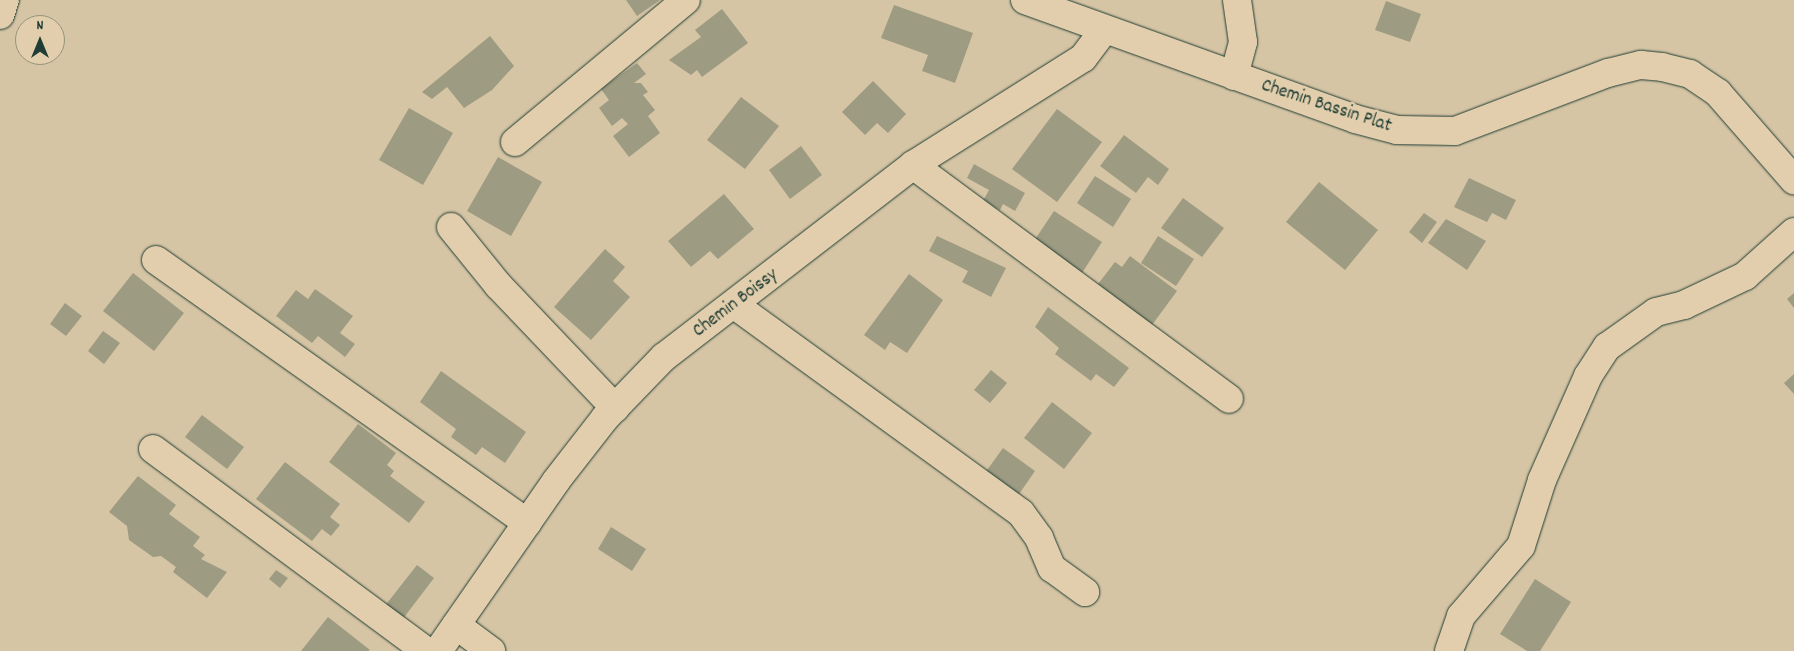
<!DOCTYPE html>
<style>
body{margin:0}
#map{position:relative;width:1794px;height:651px;overflow:hidden;background:#d6c5a5;font-family:Dekko,sans-serif}
div>[style]{position:absolute}
.building>*{inset:0;background:#9d9b81}
.roads{filter:drop-shadow(0 0 1px #1f3d34) drop-shadow(0 0 1px #1f3d34)}
.minor>*{height:28px;margin:-14px;padding:0 14px;transform-origin:14px;border-radius:14px;background:#e2ceac}
span{translate:-50% -50%;white-space:nowrap;text-align:center;line-height:1.15;-webkit-text-stroke:5px #e2ceac;paint-order:stroke}
.street-label{font-size:19px;color:#1f3d34}
.north{position:absolute;left:15px;top:15px;width:50px;height:50px;box-sizing:border-box;background:#e2ceac;border:1px solid #94947c;border-radius:50%;rotate:0deg;font-size:14px;font-weight:700;line-height:20px;text-align:center;color:#1f3d34}
.north::after{content:'';display:block;margin:auto;width:18px;height:22px;background:#1f3d34;clip-path:polygon(50% 0,100% 100%,50% 72%,0 100%)}
</style>
<div id="map">
<div class="building">
<div style="clip-path:polygon(626px 0,660px 0,637px 16px)"></div>
<div style="clip-path:polygon(1386px 1px,1421px 14px,1410px 42px,1375px 30px)"></div>
<div style="clip-path:polygon(894px 5px,973px 33px,955px 83px,922px 71px,928px 55px,881px 38px)"></div>
<div style="clip-path:polygon(722px 9px,748px 43px,702px 77px,697px 70px,691px 75px,669px 60px,701px 37px,695px 30px)"></div>
<div style="clip-path:polygon(490px 36px,514px 66px,492px 90px,464px 108px,447px 87px,432px 99px,422px 92px)"></div>
<div style="clip-path:polygon(637px 63px,646px 74px,634px 83px,641px 83px,648px 92px,643px 95px,655px 110px,648px 116px,660px 133px,629px 157px,613px 136px,628px 124px,622px 118px,612px 126px,599px 108px,609px 100px,601px 89px)"></div>
<div style="clip-path:polygon(873px 81px,906px 114px,888px 133px,877px 123px,865px 135px,842px 112px)"></div>
<div style="clip-path:polygon(741px 97px,779px 126px,745px 169px,707px 140px)"></div>
<div style="clip-path:polygon(409px 108px,453px 133px,423px 185px,379px 160px)"></div>
<div style="clip-path:polygon(1057px 109px,1102px 142px,1057px 202px,1012px 169px)"></div>
<div style="clip-path:polygon(1124px 135px,1169px 169px,1158px 185px,1148px 177px,1136px 193px,1100px 166px)"></div>
<div style="clip-path:polygon(801px 146px,822px 175px,790px 199px,769px 170px)"></div>
<div style="clip-path:polygon(498px 157px,542px 182px,511px 236px,467px 211px)"></div>
<div style="clip-path:polygon(974px 164px,1025px 193px,1015px 211px,1003px 204px,1000px 210px,983px 201px,989px 190px,967px 178px)"></div>
<div style="clip-path:polygon(1095px 176px,1131px 199px,1113px 227px,1077px 203px)"></div>
<div style="clip-path:polygon(1469px 178px,1516px 200px,1506px 220px,1492px 213px,1487px 222px,1454px 207px)"></div>
<div style="clip-path:polygon(1319px 182px,1378px 230px,1345px 270px,1286px 222px)"></div>
<div style="clip-path:polygon(724px 194px,754px 229px,718px 259px,710px 251px,691px 267px,668px 241px)"></div>
<div style="clip-path:polygon(1183px 198px,1224px 228px,1202px 257px,1161px 228px)"></div>
<div style="clip-path:polygon(1054px 211px,1102px 242px,1082px 273px,1034px 241px)"></div>
<div style="clip-path:polygon(1424px 213px,1437px 222px,1422px 243px,1409px 232px)"></div>
<div style="clip-path:polygon(1446px 219px,1486px 241px,1467px 270px,1428px 243px)"></div>
<div style="clip-path:polygon(937px 236px,1006px 268px,991px 297px,962px 282px,968px 271px,929px 251px)"></div>
<div style="clip-path:polygon(1158px 236px,1194px 259px,1176px 286px,1141px 263px)"></div>
<div style="clip-path:polygon(605px 249px,625px 267px,613px 281px,630px 297px,591px 340px,554px 307px)"></div>
<div style="clip-path:polygon(1130px 256px,1177px 291px,1152px 325px,1098px 284px,1115px 262px,1122px 267px)"></div>
<div style="clip-path:polygon(133px 273px,184px 313px,154px 351px,103px 311px)"></div>
<div style="clip-path:polygon(909px 274px,943px 300px,907px 353px,890px 342px,885px 350px,864px 335px)"></div>
<div style="clip-path:polygon(315px 289px,353px 316px,340px 333px,355px 344px,345px 357px,318px 336px,312px 343px,276px 316px,296px 290px,308px 299px)"></div>
<div style="clip-path:polygon(1794px 293px,1794px 308px,1787px 299px)"></div>
<div style="clip-path:polygon(65px 303px,82px 316px,66px 336px,50px 324px)"></div>
<div style="clip-path:polygon(1048px 307px,1129px 368px,1114px 387px,1096px 374px,1091px 381px,1055px 354px,1059px 348px,1035px 327px)"></div>
<div style="clip-path:polygon(103px 331px,120px 343px,104px 364px,88px 351px)"></div>
<div style="clip-path:polygon(991px 370px,1007px 383px,990px 403px,974px 390px)"></div>
<div style="clip-path:polygon(441px 371px,526px 432px,505px 463px,482px 447px,476px 455px,451px 437px,456px 429px,420px 402px)"></div>
<div style="clip-path:polygon(1794px 374px,1794px 394px,1784px 383px)"></div>
<div style="clip-path:polygon(1052px 402px,1092px 433px,1064px 469px,1024px 438px)"></div>
<div style="clip-path:polygon(202px 415px,244px 447px,227px 469px,185px 437px)"></div>
<div style="clip-path:polygon(358px 424px,396px 453px,387px 465px,394px 471px,390px 476px,425px 502px,409px 523px,329px 462px)"></div>
<div style="clip-path:polygon(1003px 448px,1035px 471px,1015px 500px,982px 477px)"></div>
<div style="clip-path:polygon(285px 462px,340px 504px,330px 517px,340px 525px,331px 536px,322px 529px,312px 541px,256px 499px)"></div>
<div style="clip-path:polygon(138px 476px,176px 505px,169px 514px,200px 537px,193px 546px,205px 555px,201px 559px,227px 572px,207px 598px,173px 572px,176px 567px,161px 556px,153px 557px,129px 540px,127px 526px,109px 512px)"></div>
<div style="clip-path:polygon(611px 527px,646px 549px,632px 571px,598px 549px)"></div>
<div style="clip-path:polygon(417px 565px,434px 578px,402px 620px,384px 607px)"></div>
<div style="clip-path:polygon(276px 570px,288px 578px,280px 588px,269px 579px)"></div>
<div style="clip-path:polygon(1535px 579px,1571px 602px,1540px 651px,1527px 651px,1500px 634px)"></div>
<div style="clip-path:polygon(328px 617px,370px 650px,368px 651px,301px 651px)"></div>
</div>
<div class="roads">
<div class="minor">
<div style="left:1025px;top:0;width:351px;rotate:19.8deg"></div>
<div style="left:1355px;top:119px;width:43px;rotate:14.7deg"></div>
<div style="left:1397px;top:130px;width:58px;rotate:1deg"></div>
<div style="left:1455px;top:131px;width:164px;rotate:-20.8deg"></div>
<div style="left:1608px;top:73px;width:34px;rotate:-14deg"></div>
<div style="left:1641px;top:65px;width:21px;rotate:5deg"></div>
<div style="left:1662px;top:67px;width:29px;rotate:14deg"></div>
<div style="left:1690px;top:74px;width:34px;rotate:34deg"></div>
<div style="left:1718px;top:93px;width:116px;rotate:48.9deg"></div>
<div style="left:0;top:15px;width:16px;rotate:-72deg"></div>
<div style="left:1234px;top:76px;width:35px;rotate:-75deg"></div>
<div style="left:1243px;top:42px;width:42px;rotate:-98.1deg"></div>
<div style="left:515px;top:142px;width:222px;rotate:-39.7deg"></div>
<div style="left:913px;top:165px;width:393px;rotate:36.5deg"></div>
<div style="left:451px;top:227px;width:75px;rotate:51deg"></div>
<div style="left:498px;top:285px;width:170px;rotate:46.4deg"></div>
<div style="left:156px;top:260px;width:455px;rotate:35.3deg"></div>
<div style="left:736px;top:306px;width:352px;rotate:36deg"></div>
<div style="left:1021px;top:513px;width:31px;rotate:54deg"></div>
<div style="left:1039px;top:538px;width:33px;rotate:67deg"></div>
<div style="left:1052px;top:568px;width:41px;rotate:36deg"></div>
<div style="left:153px;top:449px;width:340px;rotate:36.5deg"></div>
<div style="left:456px;top:625px;width:44px;rotate:36.6deg"></div>
<div style="left:438px;top:651px;width:207px;rotate:-55.2deg"></div>
<div style="left:556px;top:481px;width:80px;rotate:-52.1deg"></div>
<div style="left:605px;top:418px;width:85px;rotate:-46deg"></div>
<div style="left:664px;top:357px;width:314px;rotate:-37.6deg"></div>
<div style="left:913px;top:165px;width:201px;rotate:-32.2deg"></div>
<div style="left:1083px;top:58px;width:35px;rotate:-53deg"></div>
<div style="left:1449px;top:651px;width:37px;rotate:-71deg"></div>
<div style="left:1461px;top:616px;width:92px;rotate:-49.4deg"></div>
<div style="left:1521px;top:546px;width:69px;rotate:-72.3deg"></div>
<div style="left:1542px;top:480px;width:114px;rotate:-66.1deg"></div>
<div style="left:1588px;top:376px;width:35px;rotate:-57deg"></div>
<div style="left:1607px;top:347px;width:60px;rotate:-35.5deg"></div>
<div style="left:1656px;top:312px;width:29px;rotate:-14deg"></div>
<div style="left:1684px;top:305px;width:68px;rotate:-25.4deg"></div>
<div style="left:1745px;top:276px;width:66px;rotate:-41.9deg"></div>
</div>
</div>
<div class="street-label">
<span style="left:1326px;top:107px;rotate:18deg">Chemin Bassin Plat</span>
<span style="left:736px;top:304px;rotate:-37deg">Chemin Boissy</span>
</div>
<div class="north">N</div>
</div>
